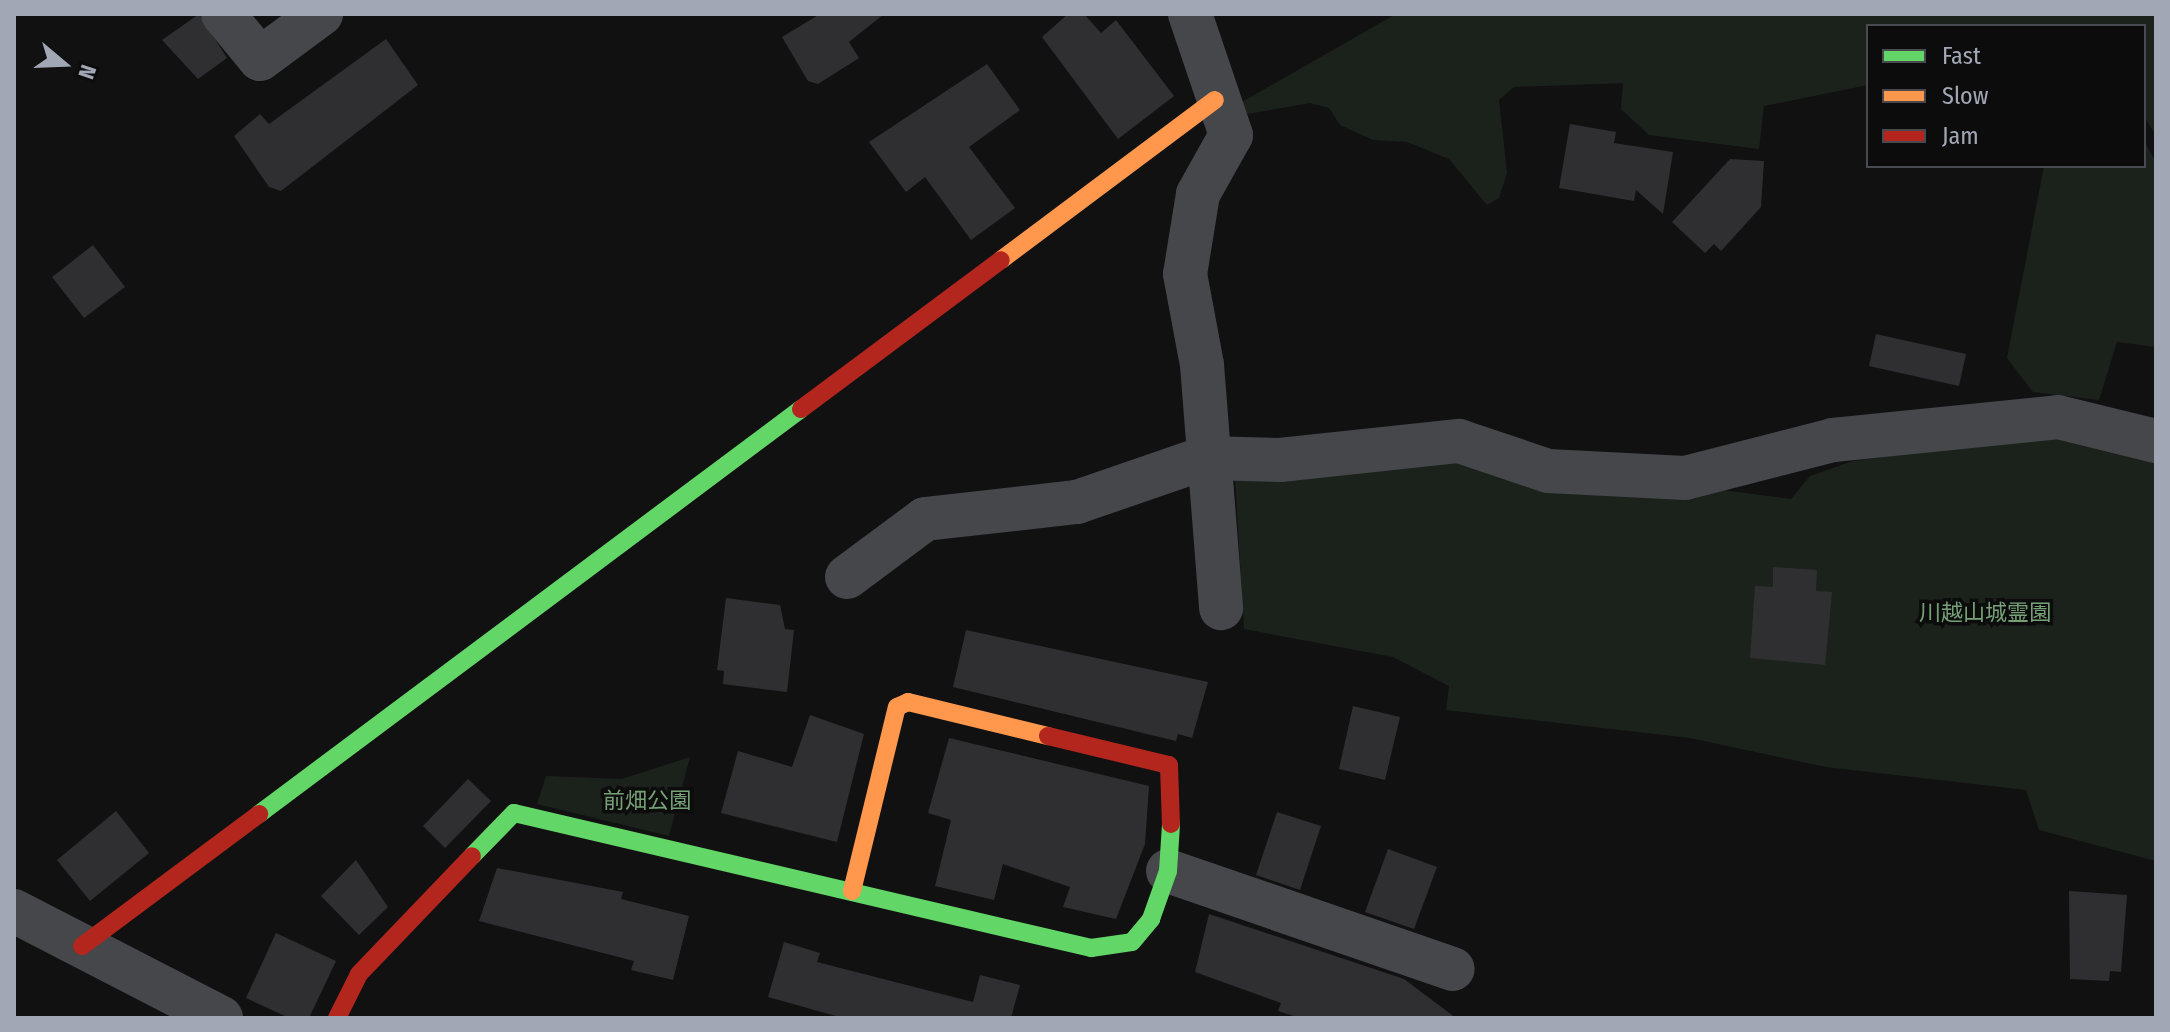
<!DOCTYPE html>
<meta charset="utf-8">
<style>
body{margin:0}
#map{position:relative;width:2170px;height:1032px;overflow:hidden;background:#111112;font-family:"Fira Sans Condensed","Noto Sans JP",sans-serif}
div>[style]{position:absolute}
.green>*{inset:0;background:#1b221c}
.building>*{inset:0;background:#2f2f31}
.street>*{height:44px;margin:-22px;padding:0 22px;transform-origin:22px;border-radius:22px;background:#45474b}
.fast>*{height:18px;margin:-9px;padding:0 9px;transform-origin:9px;border-radius:9px;background:#63d668}
.slow>*{height:18px;margin:-9px;padding:0 9px;transform-origin:9px;border-radius:9px;background:#ff974d}
.jam>*{height:18px;margin:-9px;padding:0 9px;transform-origin:9px;border-radius:9px;background:#b3261e}
span{translate:-50% -50%;white-space:nowrap;text-align:center;line-height:1.15;-webkit-text-stroke:7px #0c0c0d;paint-order:stroke}
.park-label{font-size:22px;color:#76a177}
.frame{position:absolute;inset:0;border:16px solid #a1a7b4;pointer-events:none}
.legend{position:absolute;left:1866px;top:24px;width:280px;height:144px;box-sizing:border-box;background:#0c0c0d;border:2px solid #484a50;margin:0;padding:10px 14px;list-style:none;font-size:24px;color:#a1a7b4}
.legend li{display:flex;align-items:center;gap:16px;height:40px}
.legend b{width:40px;border:2px solid #484a50}
.north{position:absolute;left:24px;top:24px;width:80px;height:80px;-webkit-text-stroke:6px #0c0c0d;paint-order:stroke;rotate:109deg;font-size:22px;font-weight:700;line-height:32px;text-align:center;color:#a1a7b4}
.north::after{content:'';display:block;margin:auto;width:28px;height:36px;background:#a1a7b4;clip-path:polygon(50% 0,100% 100%,50% 72%,0 100%)}
</style>
<div id="map">
<div class="green">
<div style="clip-path:polygon(1396px 14px,2156px 14px,2156px 136px,2144px 116px,2144px 26px,1868px 26px,1868px 85px,1764px 106px,1759px 149px,1649px 135px,1621px 109px,1623px 83px,1514px 87px,1499px 100px,1507px 173px,1499px 198px,1487px 205px,1449px 159px,1407px 142px,1373px 140px,1340px 125px,1329px 108px,1310px 103px,1248px 114px,1235px 106px)"></div>
<div style="clip-path:polygon(2144px 141px,2156px 162px,2156px 347px,2117px 342px,2099px 400px,2033px 392px,2007px 358px,2044px 166px,2144px 166px)"></div>
<div style="clip-path:polygon(2061px 433px,2156px 458px,2156px 861px,2039px 830px,2026px 790px,1826px 767px,1690px 738px,1446px 710px,1449px 686px,1393px 657px,1244px 629px,1235px 478px,1427px 452px,1791px 499px,1810px 476px,1853px 461px)"></div>
<div style="clip-path:polygon(690px 757px,669px 836px,537px 804px,546px 776px,622px 779px)"></div>
</div>
<div class="building">
<div style="clip-path:polygon(199px 14px,227px 58px,198px 79px,162px 40px)"></div>
<div style="clip-path:polygon(820px 14px,884px 14px,849px 42px,859px 58px,818px 84px,808px 81px,782px 37px)"></div>
<div style="clip-path:polygon(1068px 14px,1084px 14px,1101px 33px,1116px 20px,1174px 96px,1118px 139px,1042px 37px)"></div>
<div style="clip-path:polygon(386px 39px,418px 85px,281px 191px,269px 187px,234px 136px,260px 114px,269px 124px)"></div>
<div style="clip-path:polygon(987px 64px,1020px 110px,969px 147px,1015px 208px,971px 240px,925px 177px,906px 192px,869px 142px)"></div>
<div style="clip-path:polygon(1570px 124px,1616px 132px,1614px 143px,1673px 152px,1663px 214px,1636px 190px,1634px 201px,1559px 188px)"></div>
<div style="clip-path:polygon(1730px 159px,1764px 161px,1761px 207px,1721px 251px,1714px 244px,1705px 253px,1672px 222px)"></div>
<div style="clip-path:polygon(93px 245px,125px 287px,84px 318px,52px 277px)"></div>
<div style="clip-path:polygon(1876px 334px,1966px 354px,1959px 386px,1869px 366px)"></div>
<div style="clip-path:polygon(1773px 567px,1817px 570px,1816px 591px,1832px 592px,1825px 665px,1750px 658px,1755px 586px,1773px 587px)"></div>
<div style="clip-path:polygon(726px 598px,780px 605px,785px 629px,794px 630px,787px 692px,723px 684px,724px 671px,717px 670px)"></div>
<div style="clip-path:polygon(966px 630px,1208px 682px,1192px 738px,1178px 734px,1176px 741px,953px 687px)"></div>
<div style="clip-path:polygon(1353px 706px,1400px 717px,1385px 780px,1339px 769px)"></div>
<div style="clip-path:polygon(810px 715px,864px 734px,837px 842px,721px 813px,738px 751px,792px 767px)"></div>
<div style="clip-path:polygon(949px 738px,1149px 786px,1145px 844px,1116px 919px,1063px 907px,1070px 887px,1003px 864px,994px 900px,935px 886px,951px 820px,928px 813px)"></div>
<div style="clip-path:polygon(468px 779px,491px 801px,445px 848px,423px 826px)"></div>
<div style="clip-path:polygon(116px 811px,149px 853px,90px 901px,57px 860px)"></div>
<div style="clip-path:polygon(1277px 812px,1321px 826px,1300px 890px,1256px 875px)"></div>
<div style="clip-path:polygon(1388px 849px,1437px 867px,1414px 929px,1365px 912px)"></div>
<div style="clip-path:polygon(356px 860px,388px 907px,359px 935px,321px 896px)"></div>
<div style="clip-path:polygon(497px 868px,623px 892px,621px 899px,689px 916px,673px 980px,631px 970px,634px 961px,479px 921px)"></div>
<div style="clip-path:polygon(2069px 891px,2127px 895px,2121px 972px,2110px 971px,2109px 981px,2070px 979px)"></div>
<div style="clip-path:polygon(1209px 914px,1404px 979px,1456px 1018px,1300px 1018px,1278px 1011px,1281px 1003px,1195px 972px)"></div>
<div style="clip-path:polygon(276px 933px,336px 961px,309px 1018px,289px 1018px,246px 998px)"></div>
<div style="clip-path:polygon(784px 942px,820px 953px,817px 962px,973px 1002px,980px 975px,1020px 985px,1011px 1018px,843px 1018px,768px 997px)"></div>
</div>
<div class="street">
<div style="left:223px;top:14px;width:58px;rotate:50.6deg"></div>
<div style="left:260px;top:59px;width:76px;rotate:-36.4deg"></div>
<div style="left:1190px;top:14px;width:128px;rotate:71.3deg"></div>
<div style="left:1231px;top:135px;width:68px;rotate:119.2deg"></div>
<div style="left:1198px;top:194px;width:81px;rotate:99.2deg"></div>
<div style="left:1185px;top:274px;width:93px;rotate:79.4deg"></div>
<div style="left:1202px;top:365px;width:244px;rotate:85.5deg"></div>
<div style="left:847px;top:577px;width:97px;rotate:-36.6deg"></div>
<div style="left:925px;top:519px;width:153px;rotate:-6.4deg"></div>
<div style="left:1077px;top:502px;width:135px;rotate:-19deg"></div>
<div style="left:1205px;top:458px;width:75px;rotate:1.5deg"></div>
<div style="left:1280px;top:460px;width:180px;rotate:-6.1deg"></div>
<div style="left:1459px;top:441px;width:94px;rotate:18.6deg"></div>
<div style="left:1548px;top:471px;width:137px;rotate:2.9deg"></div>
<div style="left:1685px;top:478px;width:153px;rotate:-14.4deg"></div>
<div style="left:1833px;top:440px;width:226px;rotate:-5.8deg"></div>
<div style="left:2058px;top:417px;width:101px;rotate:13.8deg"></div>
<div style="left:1168px;top:871px;width:301px;rotate:19deg"></div>
<div style="left:14px;top:911px;width:233px;rotate:27.3deg"></div>
</div>
<div class="fast">
<div style="left:259px;top:814px;width:677px;rotate:-36.77deg"></div>
<div style="left:472px;top:856px;width:60px;rotate:-45.7deg"></div>
<div style="left:514px;top:813px;width:593px;rotate:13.17deg"></div>
<div style="left:1091px;top:948px;width:41px;rotate:-8.3deg"></div>
<div style="left:1132px;top:942px;width:30px;rotate:-50deg"></div>
<div style="left:1151px;top:919px;width:51px;rotate:-70.5deg"></div>
<div style="left:1168px;top:871px;width:47px;rotate:-86.3deg"></div>
</div>
<div class="slow">
<div style="left:1001px;top:260px;width:267px;rotate:-36.8deg"></div>
<div style="left:852px;top:891px;width:189px;rotate:-76.3deg"></div>
<div style="left:897px;top:707px;width:12px;rotate:-24deg"></div>
<div style="left:908px;top:702px;width:144px;rotate:13.7deg"></div>
</div>
<div class="jam">
<div style="left:801px;top:409px;width:249px;rotate:-36.7deg"></div>
<div style="left:1048px;top:736px;width:124px;rotate:13.5deg"></div>
<div style="left:1169px;top:765px;width:59px;rotate:88.1deg"></div>
<div style="left:82px;top:946px;width:221px;rotate:-36.7deg"></div>
<div style="left:337px;top:1018px;width:49px;rotate:-63.4deg"></div>
<div style="left:359px;top:974px;width:163px;rotate:-46.2deg"></div>
</div>
<div class="park-label">
<span style="left:1985px;top:613px">川越山城霊園</span>
<span style="left:647px;top:801px">前畑公園</span>
</div>
<div class="frame"></div>
<ul class="legend">
<li><b style="height:10px;background:#63d668"></b>Fast</li>
<li><b style="height:10px;background:#ff974d"></b>Slow</li>
<li><b style="height:10px;background:#b3261e"></b>Jam</li>
</ul>
<div class="north">N</div>
</div>
